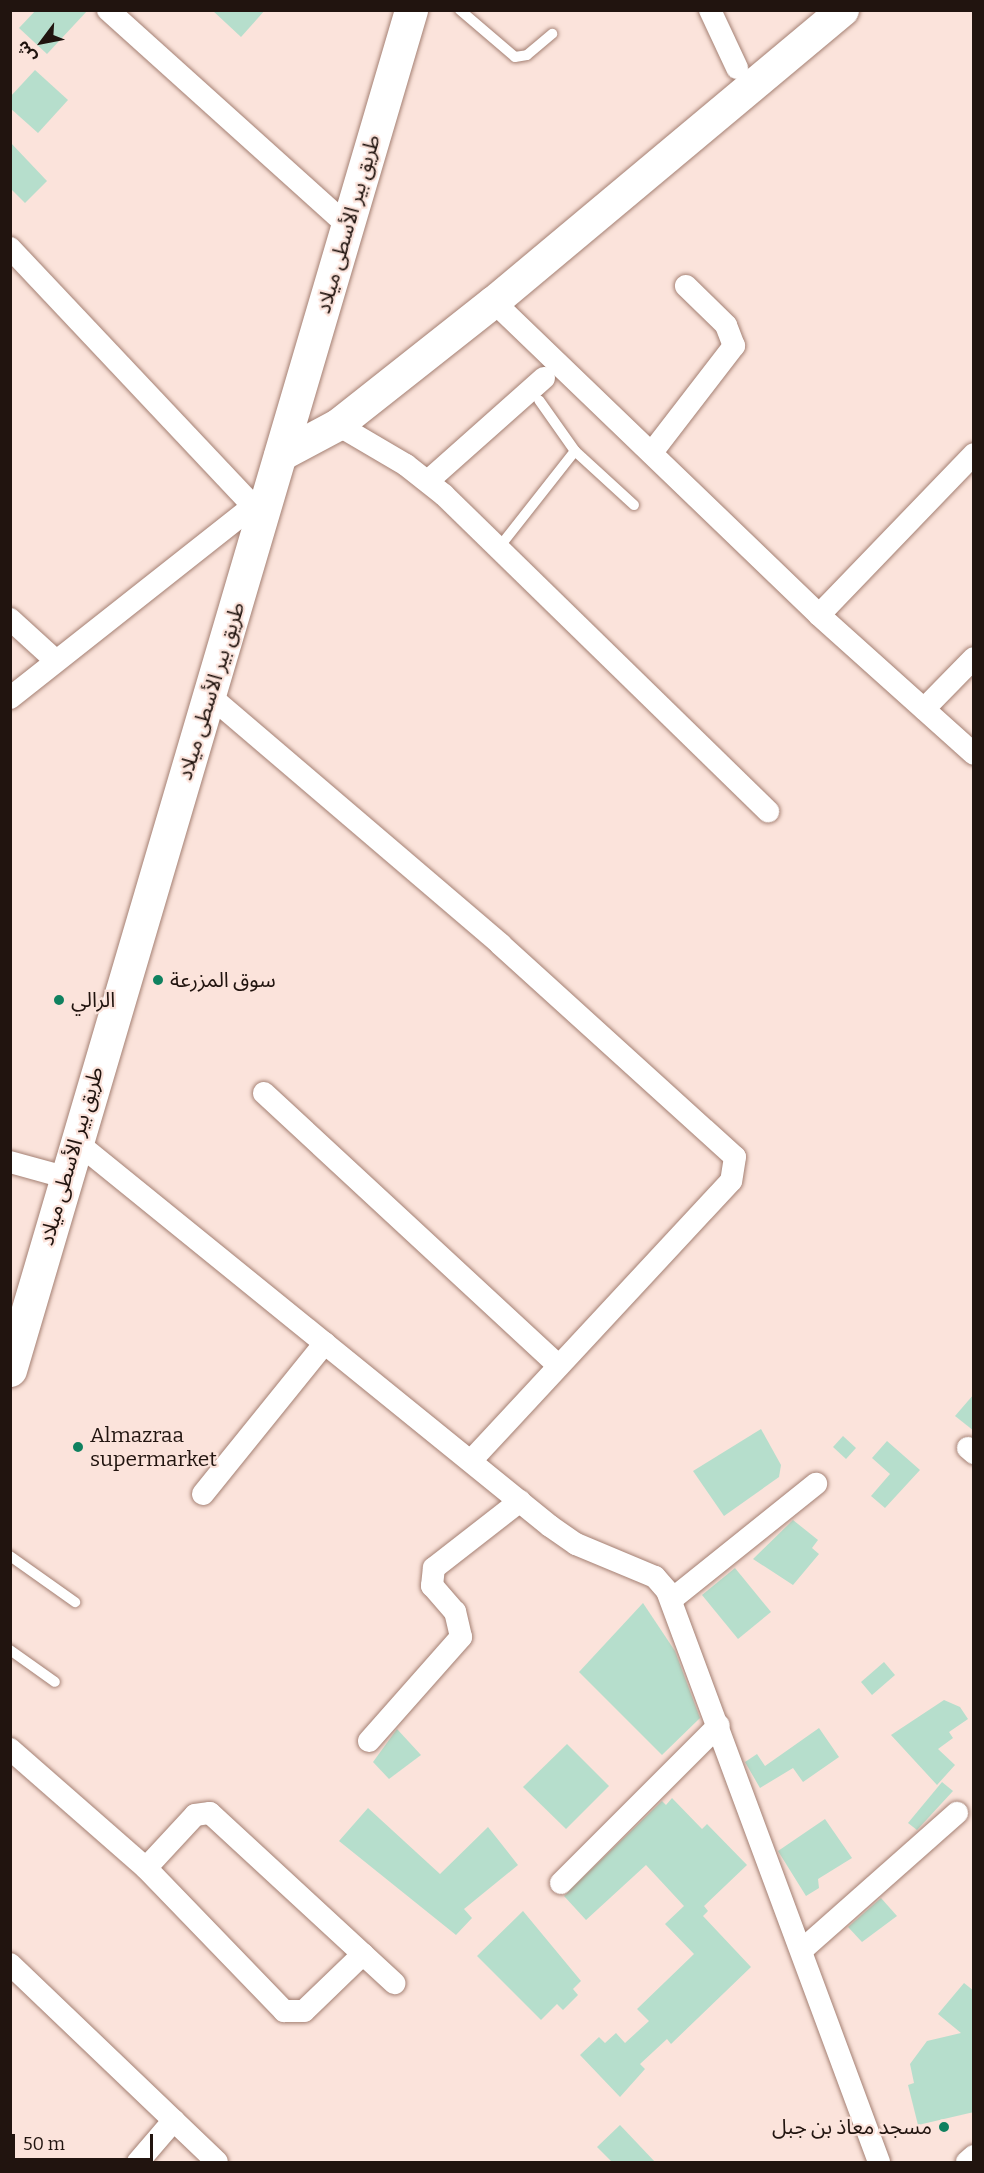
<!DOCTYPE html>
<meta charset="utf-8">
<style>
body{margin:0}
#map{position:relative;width:984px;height:2173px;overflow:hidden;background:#fbe3db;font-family:Bitter,"Noto Sans Arabic",serif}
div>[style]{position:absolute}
.building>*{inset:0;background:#b6decc}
.roads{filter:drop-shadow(0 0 2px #a48073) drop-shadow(0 0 2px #a48073)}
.lane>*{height:10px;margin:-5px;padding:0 5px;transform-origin:5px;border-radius:5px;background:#fff}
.street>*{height:22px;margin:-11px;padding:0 11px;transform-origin:11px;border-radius:11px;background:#fff}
.secondary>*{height:32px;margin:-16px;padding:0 16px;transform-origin:16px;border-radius:16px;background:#fff}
.primary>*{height:33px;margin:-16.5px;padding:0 16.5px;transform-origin:16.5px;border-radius:16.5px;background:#fff}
.dots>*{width:16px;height:16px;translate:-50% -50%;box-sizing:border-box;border:3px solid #fbe3db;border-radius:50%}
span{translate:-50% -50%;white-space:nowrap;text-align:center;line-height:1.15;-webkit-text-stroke:4.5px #fbe3db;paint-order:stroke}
.street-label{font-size:21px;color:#21140f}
.poi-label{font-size:21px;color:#21140f}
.left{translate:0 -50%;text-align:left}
.right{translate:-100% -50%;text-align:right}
.frame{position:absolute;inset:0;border:12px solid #21140f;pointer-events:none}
.north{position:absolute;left:12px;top:12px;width:60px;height:60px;-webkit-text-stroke:4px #fbe3db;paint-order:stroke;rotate:238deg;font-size:16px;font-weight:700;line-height:24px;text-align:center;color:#21140f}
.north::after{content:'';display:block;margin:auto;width:21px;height:27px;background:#21140f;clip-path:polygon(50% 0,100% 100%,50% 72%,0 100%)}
.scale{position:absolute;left:12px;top:2134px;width:141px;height:27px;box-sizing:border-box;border:3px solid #21140f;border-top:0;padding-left:8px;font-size:18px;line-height:21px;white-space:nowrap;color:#21140f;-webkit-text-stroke:4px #fbe3db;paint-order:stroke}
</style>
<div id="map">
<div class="building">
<div style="clip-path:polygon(36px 10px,88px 10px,47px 54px,19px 28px)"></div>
<div style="clip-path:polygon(212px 10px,265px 10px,241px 37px)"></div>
<div style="clip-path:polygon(35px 70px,68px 100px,38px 133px,10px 108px,10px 97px)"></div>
<div style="clip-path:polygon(10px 142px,47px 181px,25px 203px,10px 188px)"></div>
<div style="clip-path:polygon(974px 1394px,974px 1431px,955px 1416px)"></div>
<div style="clip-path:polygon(761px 1429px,781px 1465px,779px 1477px,724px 1516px,693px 1471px)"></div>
<div style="clip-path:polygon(843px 1436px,856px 1448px,846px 1459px,833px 1447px)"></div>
<div style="clip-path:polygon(887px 1441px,920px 1470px,885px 1508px,871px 1496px,890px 1474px,872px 1458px)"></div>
<div style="clip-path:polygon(793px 1520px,818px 1540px,812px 1548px,819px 1554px,793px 1585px,753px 1559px)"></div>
<div style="clip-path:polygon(735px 1568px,771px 1612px,738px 1639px,702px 1595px)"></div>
<div style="clip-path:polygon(643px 1603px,675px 1651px,700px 1718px,662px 1755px,579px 1672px)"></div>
<div style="clip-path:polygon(884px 1662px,895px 1675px,872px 1695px,861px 1682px)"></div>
<div style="clip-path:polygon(944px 1700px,960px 1707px,968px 1719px,949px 1732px,953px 1738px,938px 1749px,955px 1765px,937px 1785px,891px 1735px)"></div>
<div style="clip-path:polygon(819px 1728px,839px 1757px,803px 1782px,793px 1768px,760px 1788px,745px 1762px,757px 1754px,765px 1766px)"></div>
<div style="clip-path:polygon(397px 1729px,421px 1755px,389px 1779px,373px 1762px)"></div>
<div style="clip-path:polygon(567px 1744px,609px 1786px,566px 1829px,523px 1787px)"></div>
<div style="clip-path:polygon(942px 1782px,953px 1791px,917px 1830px,908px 1823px)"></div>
<div style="clip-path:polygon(672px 1798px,702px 1829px,707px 1824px,747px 1865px,704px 1906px,708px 1911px,703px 1916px,751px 1967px,671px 2044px,667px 2039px,640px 2064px,645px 2069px,620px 2097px,580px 2055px,599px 2037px,605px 2043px,616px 2033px,625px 2043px,649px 2021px,637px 2009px,694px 1954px,665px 1924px,684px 1906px,646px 1865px,586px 1920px,564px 1896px,662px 1801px,666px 1805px)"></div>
<div style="clip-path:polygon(368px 1808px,440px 1874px,488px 1827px,518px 1865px,464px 1909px,472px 1918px,456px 1935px,339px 1841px)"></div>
<div style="clip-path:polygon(825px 1819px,852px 1858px,818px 1879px,819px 1888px,806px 1896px,778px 1851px)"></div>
<div style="clip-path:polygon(881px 1898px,897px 1916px,862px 1942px,848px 1927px)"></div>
<div style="clip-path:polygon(523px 1911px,581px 1981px,573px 1989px,578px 1995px,563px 2010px,557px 2004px,541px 2020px,477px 1956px)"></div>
<div style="clip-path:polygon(964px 1983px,974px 1991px,974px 2112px,918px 2125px,908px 2085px,914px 2083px,910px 2064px,927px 2041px,961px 2033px,938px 2014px)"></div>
<div style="clip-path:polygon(620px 2125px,656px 2163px,613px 2163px,597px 2147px)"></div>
</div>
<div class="roads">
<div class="lane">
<div style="left:460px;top:10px;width:72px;rotate:40.5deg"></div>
<div style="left:515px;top:57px;width:12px;rotate:-9deg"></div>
<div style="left:527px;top:55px;width:33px;rotate:-40deg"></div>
<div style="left:575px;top:451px;width:80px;rotate:42.5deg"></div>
<div style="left:497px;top:550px;width:126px;rotate:-51.8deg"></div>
<div style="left:575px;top:451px;width:62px;rotate:-125.2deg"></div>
<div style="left:10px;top:1556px;width:80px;rotate:35.3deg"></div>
<div style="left:10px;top:1650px;width:55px;rotate:35.4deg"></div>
</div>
<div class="street">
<div style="left:108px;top:10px;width:321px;rotate:42deg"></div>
<div style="left:710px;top:10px;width:64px;rotate:65deg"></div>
<div style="left:10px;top:248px;width:354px;rotate:46.7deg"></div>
<div style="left:494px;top:302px;width:451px;rotate:43.9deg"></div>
<div style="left:819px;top:615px;width:208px;rotate:41.9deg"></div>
<div style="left:338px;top:425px;width:79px;rotate:30.5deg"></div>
<div style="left:406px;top:465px;width:48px;rotate:38.3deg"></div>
<div style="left:444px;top:495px;width:453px;rotate:44.3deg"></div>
<div style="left:653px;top:451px;width:133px;rotate:-52.4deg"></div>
<div style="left:734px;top:346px;width:22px;rotate:-111deg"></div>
<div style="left:726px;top:325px;width:56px;rotate:-135.7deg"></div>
<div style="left:428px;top:481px;width:155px;rotate:-41.6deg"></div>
<div style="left:819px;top:615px;width:223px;rotate:-46.1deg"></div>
<div style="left:10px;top:619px;width:62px;rotate:42.4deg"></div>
<div style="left:210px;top:696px;width:382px;rotate:40.5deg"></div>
<div style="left:500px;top:944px;width:317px;rotate:42.2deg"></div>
<div style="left:735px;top:1157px;width:24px;rotate:99deg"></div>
<div style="left:731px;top:1181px;width:381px;rotate:132.9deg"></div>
<div style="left:10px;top:698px;width:310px;rotate:-38.3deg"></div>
<div style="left:253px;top:506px;width:13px"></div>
<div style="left:924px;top:709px;width:71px;rotate:-45.6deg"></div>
<div style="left:264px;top:1093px;width:398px;rotate:42.8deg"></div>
<div style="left:74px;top:1140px;width:613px;rotate:39.04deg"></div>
<div style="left:550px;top:1526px;width:32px;rotate:35deg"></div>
<div style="left:576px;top:1544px;width:86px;rotate:22.7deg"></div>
<div style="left:655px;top:1577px;width:18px;rotate:49deg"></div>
<div style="left:667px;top:1591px;width:609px;rotate:69.63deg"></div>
<div style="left:10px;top:1162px;width:56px;rotate:15.5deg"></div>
<div style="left:968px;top:1448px;width:8px;rotate:40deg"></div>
<div style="left:203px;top:1494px;width:194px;rotate:-51.1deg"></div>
<div style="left:671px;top:1600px;width:186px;rotate:-38.7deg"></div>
<div style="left:369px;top:1741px;width:139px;rotate:-48.5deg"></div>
<div style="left:461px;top:1637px;width:26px;rotate:-103deg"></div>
<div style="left:455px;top:1612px;width:35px;rotate:-131deg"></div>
<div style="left:432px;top:1586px;width:18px;rotate:-84deg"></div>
<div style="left:434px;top:1568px;width:109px;rotate:-37.9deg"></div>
<div style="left:10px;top:1749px;width:181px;rotate:41.2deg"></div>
<div style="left:146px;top:1868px;width:199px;rotate:46deg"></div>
<div style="left:284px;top:2011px;width:20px"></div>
<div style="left:304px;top:2011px;width:82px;rotate:-44deg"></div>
<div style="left:146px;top:1868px;width:72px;rotate:-47.2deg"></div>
<div style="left:195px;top:1815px;width:15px;rotate:-8deg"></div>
<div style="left:210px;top:1813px;width:251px;rotate:42.7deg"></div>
<div style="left:561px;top:1883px;width:223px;rotate:-45deg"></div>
<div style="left:802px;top:1950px;width:207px;rotate:-41.5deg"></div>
<div style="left:10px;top:1964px;width:286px;rotate:43.7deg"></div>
<div style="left:138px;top:2162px;width:55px;rotate:-49.4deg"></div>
<div style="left:967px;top:2162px;width:9px;rotate:-41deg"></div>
</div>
<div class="secondary">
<div style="left:280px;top:456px;width:66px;rotate:-28.1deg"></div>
<div style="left:338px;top:425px;width:199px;rotate:-38.3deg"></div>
<div style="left:494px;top:302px;width:455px;rotate:-39.9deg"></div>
</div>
<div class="primary">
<div style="left:10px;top:1370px;width:1418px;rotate:-73.57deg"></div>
</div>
</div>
<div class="dots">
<div style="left:158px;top:980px;background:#0f815f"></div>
<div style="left:59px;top:1000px;background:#0f815f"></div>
<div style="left:78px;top:1447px;background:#0f815f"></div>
<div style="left:944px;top:2127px;background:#0f815f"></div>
</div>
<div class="street-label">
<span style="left:348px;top:224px;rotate:-74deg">طريق بير الأسطى ميلاد</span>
<span style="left:211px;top:691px;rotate:-73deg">طريق بير الأسطى ميلاد</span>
<span style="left:71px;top:1156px;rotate:-74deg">طريق بير الأسطى ميلاد</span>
</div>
<div class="poi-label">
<span class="left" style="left:170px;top:980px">سوق المزرعة</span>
<span class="left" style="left:71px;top:1000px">الرالي</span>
<span class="left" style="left:90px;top:1447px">Almazraa<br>supermarket</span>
<span class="right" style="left:932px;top:2127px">مسجد معاذ بن جبل</span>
</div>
<div class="frame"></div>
<div class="north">ش</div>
<div class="scale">50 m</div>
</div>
